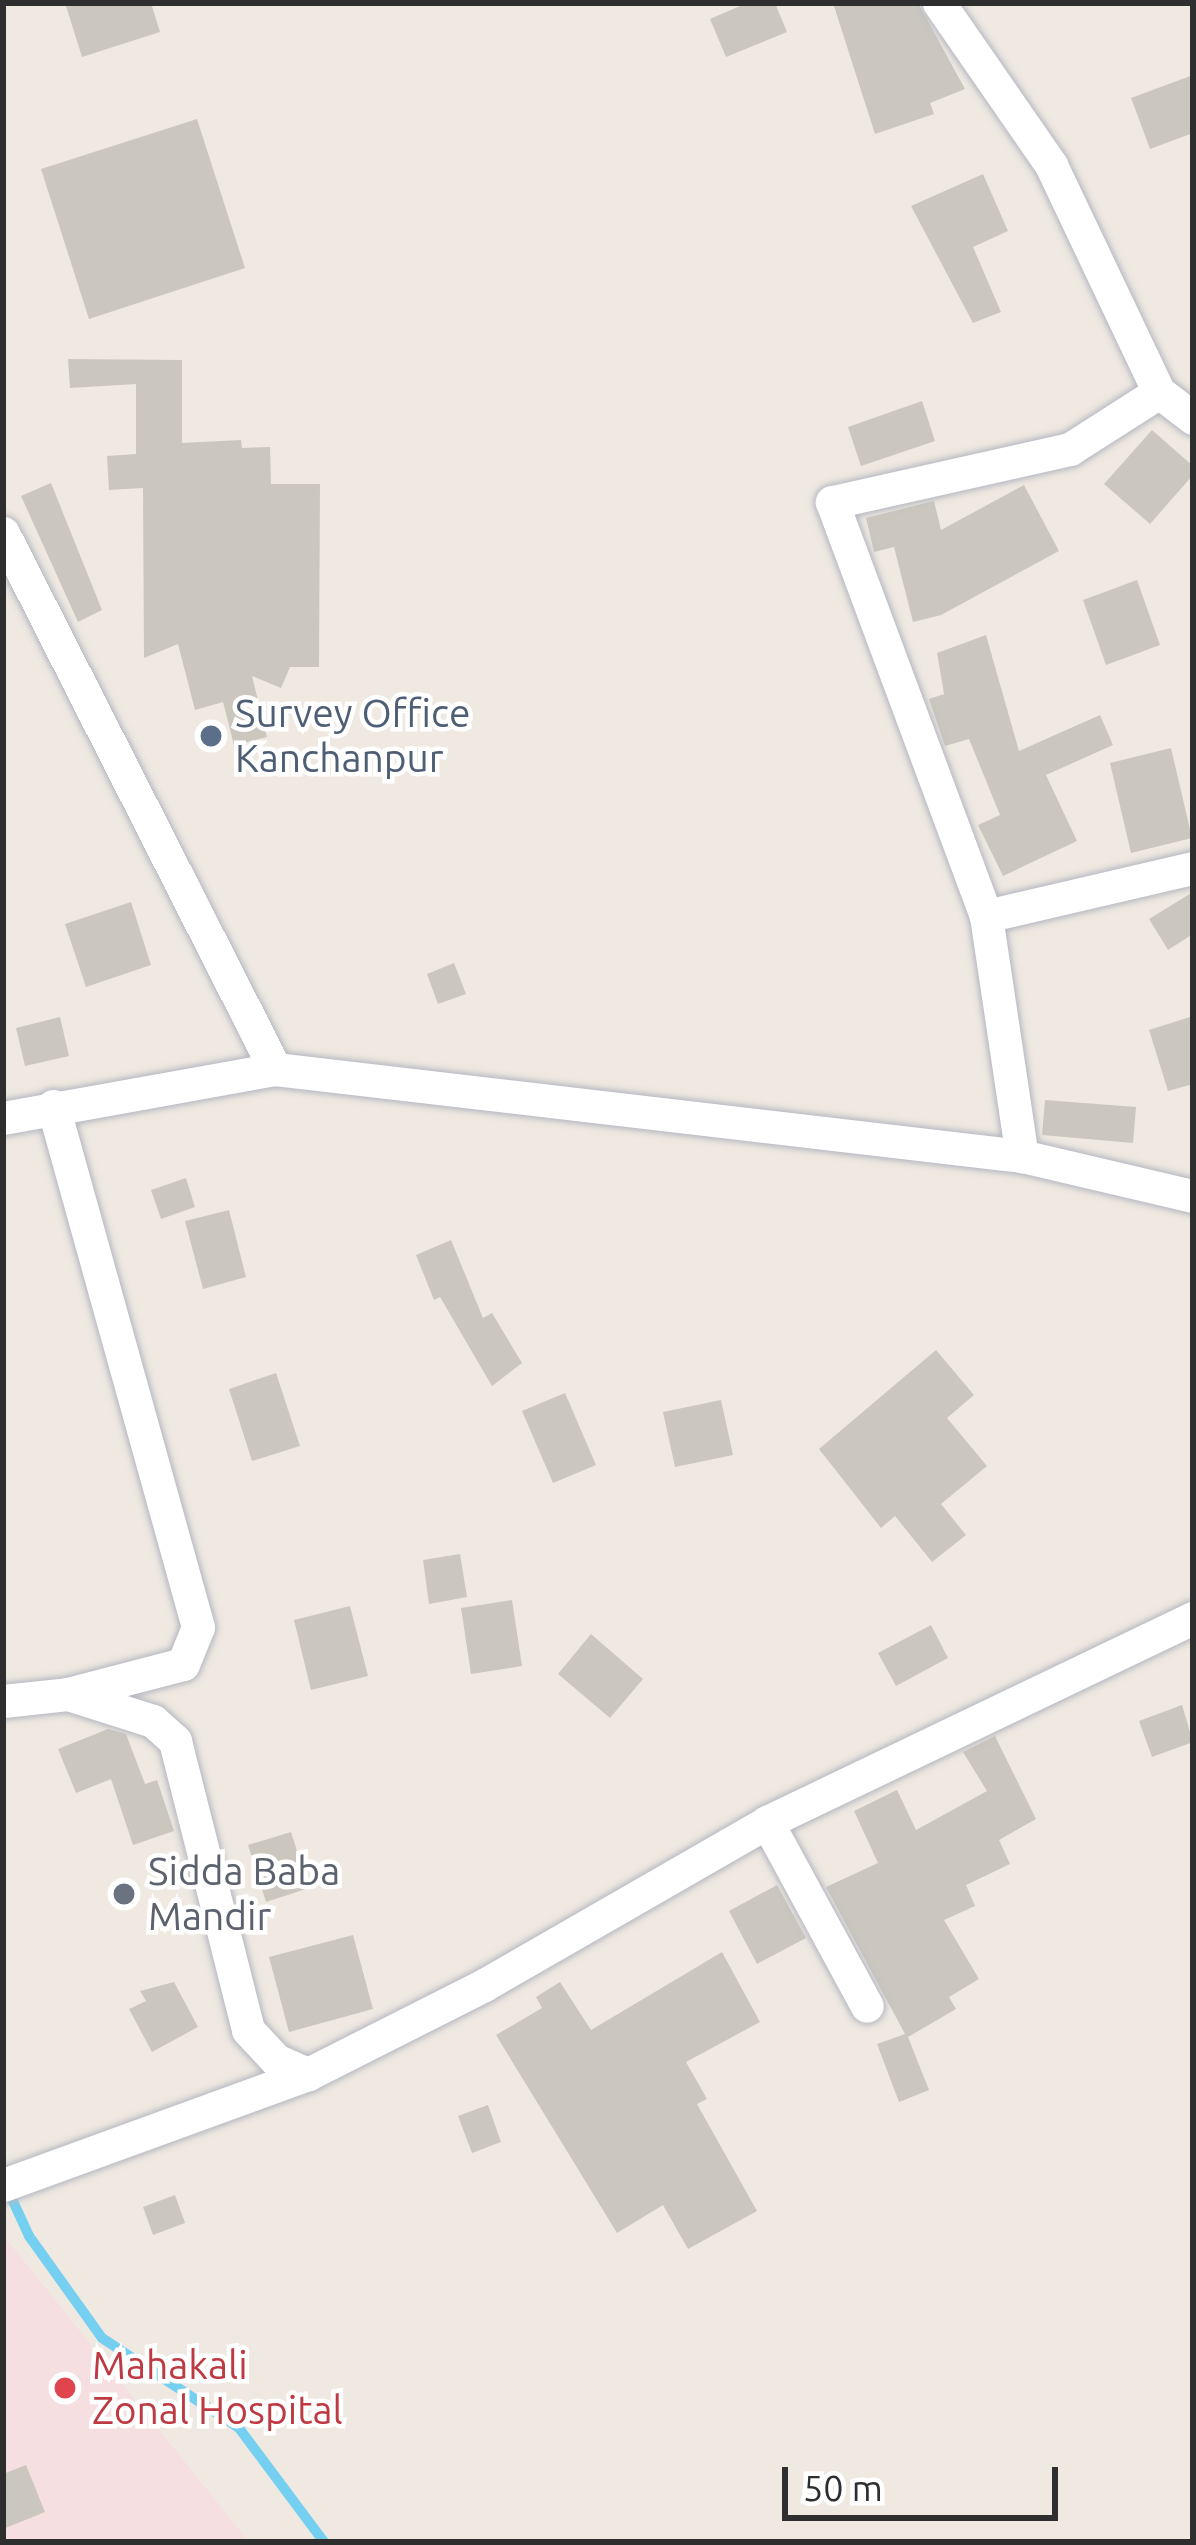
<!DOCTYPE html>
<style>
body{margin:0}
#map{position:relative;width:1196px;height:2545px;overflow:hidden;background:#efe9e1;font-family:Ubuntu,sans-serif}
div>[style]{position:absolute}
.medical>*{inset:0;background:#f5dfe0}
.stream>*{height:10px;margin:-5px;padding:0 5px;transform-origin:5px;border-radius:5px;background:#75cff0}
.building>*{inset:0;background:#cbc7bf}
.roads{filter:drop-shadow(0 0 3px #b4b7c1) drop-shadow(0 0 3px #b4b7c1)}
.street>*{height:33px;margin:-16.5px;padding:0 16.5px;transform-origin:16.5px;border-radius:16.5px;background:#fff}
.dots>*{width:33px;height:33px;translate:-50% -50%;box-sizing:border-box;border:6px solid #fff;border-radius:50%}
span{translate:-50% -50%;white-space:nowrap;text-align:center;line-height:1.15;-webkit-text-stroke:9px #fff;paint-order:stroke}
.service-label{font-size:39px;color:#4e5e75}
.left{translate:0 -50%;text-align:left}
.worship-label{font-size:39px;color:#5b616d}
.health-label{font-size:39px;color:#be3a42}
.frame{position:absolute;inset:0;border:6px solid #2e2e2e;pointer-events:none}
.scale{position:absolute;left:782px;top:2467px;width:276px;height:54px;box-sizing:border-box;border:6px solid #2e2e2e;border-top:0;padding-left:15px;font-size:36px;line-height:42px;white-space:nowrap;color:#2e2e2e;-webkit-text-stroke:9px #fff;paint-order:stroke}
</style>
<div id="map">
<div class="medical">
<div style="clip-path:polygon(3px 2235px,249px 2542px,3px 2542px)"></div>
</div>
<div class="stream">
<div style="left:7px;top:2188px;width:53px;rotate:65.4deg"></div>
<div style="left:29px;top:2236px;width:125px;rotate:54.4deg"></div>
<div style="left:102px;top:2338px;width:164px;rotate:33.3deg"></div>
<div style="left:239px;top:2428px;width:142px;rotate:53.3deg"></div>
</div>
<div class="building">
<div style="clip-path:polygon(65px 3px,151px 3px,160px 32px,82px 57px)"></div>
<div style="clip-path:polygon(747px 3px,775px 3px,787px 32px,726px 57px,710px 19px)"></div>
<div style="clip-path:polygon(833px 3px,918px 3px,965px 89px,930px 103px,934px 114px,875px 134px)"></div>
<div style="clip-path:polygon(1193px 75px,1193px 133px,1150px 149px,1131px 98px)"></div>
<div style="clip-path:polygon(197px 119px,245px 268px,89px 319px,41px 169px)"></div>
<div style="clip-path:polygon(983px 174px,1008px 231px,973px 247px,1001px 312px,973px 323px,911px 206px)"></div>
<div style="clip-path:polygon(68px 359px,182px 360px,182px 443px,241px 440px,242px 448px,270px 447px,271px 484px,320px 484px,319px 667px,290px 667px,281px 688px,252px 676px,267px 737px,234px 745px,223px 702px,195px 710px,178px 644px,144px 658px,143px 488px,109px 490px,107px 456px,136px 454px,136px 384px,70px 388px)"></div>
<div style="clip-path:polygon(922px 401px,935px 441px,861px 466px,848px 427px)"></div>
<div style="clip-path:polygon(1152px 430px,1193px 466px,1193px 475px,1150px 524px,1104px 484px)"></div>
<div style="clip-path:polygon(51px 483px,102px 610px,78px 622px,21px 496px)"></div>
<div style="clip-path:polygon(1024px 485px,1059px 551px,941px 615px,913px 622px,894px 547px,874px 552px,866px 518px,934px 501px,941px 530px)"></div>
<div style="clip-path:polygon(1137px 580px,1160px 645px,1106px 665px,1083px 600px)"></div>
<div style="clip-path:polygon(986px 635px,1019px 751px,1100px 715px,1113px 745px,1046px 775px,1077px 841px,1003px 876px,978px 825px,1000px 815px,969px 739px,945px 746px,929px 699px,944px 694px,937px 653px)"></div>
<div style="clip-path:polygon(1171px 748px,1192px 838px,1131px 853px,1110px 763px)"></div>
<div style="clip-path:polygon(1193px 892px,1193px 934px,1168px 950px,1149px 919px)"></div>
<div style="clip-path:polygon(131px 902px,151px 965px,86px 987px,65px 924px)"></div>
<div style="clip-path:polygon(454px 963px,466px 994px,438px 1004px,427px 974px)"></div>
<div style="clip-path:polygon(1193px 1016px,1193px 1084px,1168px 1091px,1149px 1030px)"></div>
<div style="clip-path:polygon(60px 1017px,69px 1056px,25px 1066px,16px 1028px)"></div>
<div style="clip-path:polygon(1045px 1100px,1136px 1107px,1133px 1143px,1042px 1135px)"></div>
<div style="clip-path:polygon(186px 1178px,195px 1207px,161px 1219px,151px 1190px)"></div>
<div style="clip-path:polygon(229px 1210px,246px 1277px,203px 1289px,185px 1221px)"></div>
<div style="clip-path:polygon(451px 1240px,483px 1318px,492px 1313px,522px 1363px,492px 1386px,440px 1297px,434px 1300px,416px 1255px)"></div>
<div style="clip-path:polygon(936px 1350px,974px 1395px,947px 1418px,987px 1466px,941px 1504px,966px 1535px,932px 1562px,895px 1516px,881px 1528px,819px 1449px)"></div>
<div style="clip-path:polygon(276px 1373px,300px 1446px,252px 1461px,229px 1389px)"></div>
<div style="clip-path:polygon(565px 1393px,596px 1465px,553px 1483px,522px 1411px)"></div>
<div style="clip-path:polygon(721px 1400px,733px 1455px,675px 1467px,663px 1412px)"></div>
<div style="clip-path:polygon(460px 1554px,467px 1597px,429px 1604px,423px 1560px)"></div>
<div style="clip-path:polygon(512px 1600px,522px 1666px,471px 1674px,461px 1608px)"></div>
<div style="clip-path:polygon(350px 1606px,368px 1676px,311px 1690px,294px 1620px)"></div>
<div style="clip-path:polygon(931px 1625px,948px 1658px,896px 1686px,878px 1653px)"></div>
<div style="clip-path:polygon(591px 1634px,643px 1679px,610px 1718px,558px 1674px)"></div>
<div style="clip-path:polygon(1182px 1705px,1193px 1742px,1152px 1757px,1139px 1721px)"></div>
<div style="clip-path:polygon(108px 1729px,126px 1734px,145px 1784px,157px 1780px,174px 1831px,133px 1845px,111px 1779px,76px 1793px,58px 1749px)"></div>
<div style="clip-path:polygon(995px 1736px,1036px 1819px,999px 1840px,1010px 1864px,966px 1885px,975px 1906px,944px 1920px,979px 1979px,949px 1997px,956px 2009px,908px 2037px,929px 2090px,899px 2102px,877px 2044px,905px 2034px,826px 1887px,878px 1863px,854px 1811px,897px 1790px,916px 1830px,987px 1791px,963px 1752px)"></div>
<div style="clip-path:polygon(291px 1832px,309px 1888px,266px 1902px,248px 1845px)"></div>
<div style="clip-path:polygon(777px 1885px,806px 1938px,757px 1964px,729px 1911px)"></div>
<div style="clip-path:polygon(353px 1935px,373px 2009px,289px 2032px,269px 1957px)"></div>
<div style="clip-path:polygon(722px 1952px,760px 2022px,686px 2062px,707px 2099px,697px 2104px,757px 2211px,688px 2249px,663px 2205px,617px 2233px,496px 2035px,542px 2008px,536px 1997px,560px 1982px,591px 2030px)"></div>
<div style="clip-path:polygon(174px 1982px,198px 2027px,152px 2052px,129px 2009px,146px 2001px,140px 1991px)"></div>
<div style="clip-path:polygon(488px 2105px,501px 2142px,472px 2153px,458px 2116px)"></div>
<div style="clip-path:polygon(175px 2195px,185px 2223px,153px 2235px,143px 2207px)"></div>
<div style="clip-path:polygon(26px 2465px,45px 2512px,3px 2529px,3px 2474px)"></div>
</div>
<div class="roads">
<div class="street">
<div style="left:939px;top:3px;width:197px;rotate:55.3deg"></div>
<div style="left:1051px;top:165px;width:251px;rotate:64.6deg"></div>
<div style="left:1159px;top:392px;width:106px;rotate:147.4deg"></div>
<div style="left:1070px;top:449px;width:244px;rotate:167.4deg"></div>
<div style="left:832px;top:502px;width:442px;rotate:69.6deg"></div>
<div style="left:986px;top:916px;width:243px;rotate:81.5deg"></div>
<div style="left:1159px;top:392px;width:43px;rotate:37.4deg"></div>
<div style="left:3px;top:533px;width:601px;rotate:63.09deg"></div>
<div style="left:986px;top:916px;width:212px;rotate:-13.1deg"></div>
<div style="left:53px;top:1106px;width:541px;rotate:74.45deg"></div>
<div style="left:198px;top:1627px;width:40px;rotate:112deg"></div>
<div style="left:183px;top:1664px;width:119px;rotate:165.4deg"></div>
<div style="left:3px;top:1118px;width:276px;rotate:-10.2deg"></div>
<div style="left:275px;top:1069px;width:752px;rotate:6.64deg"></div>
<div style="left:1022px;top:1156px;width:176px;rotate:13.2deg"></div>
<div style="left:3px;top:1701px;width:65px;rotate:-6.1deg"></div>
<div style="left:68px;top:1694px;width:89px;rotate:17.6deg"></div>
<div style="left:153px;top:1721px;width:30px;rotate:42deg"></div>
<div style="left:175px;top:1741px;width:298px;rotate:75.8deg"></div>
<div style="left:248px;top:2030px;width:41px;rotate:47deg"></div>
<div style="left:276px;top:2060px;width:35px;rotate:24deg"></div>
<div style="left:767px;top:1822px;width:209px;rotate:61.5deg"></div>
<div style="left:3px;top:2185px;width:325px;rotate:-20deg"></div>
<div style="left:308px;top:2074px;width:197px;rotate:-26.8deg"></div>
<div style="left:484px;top:1985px;width:327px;rotate:-29.9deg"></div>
<div style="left:767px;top:1822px;width:472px;rotate:-25.6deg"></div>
</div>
</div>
<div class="dots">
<div style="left:211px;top:736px;background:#5c6f8a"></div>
<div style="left:124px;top:1894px;background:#6b7280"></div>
<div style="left:65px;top:2388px;background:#e0444e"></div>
</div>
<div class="service-label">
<span class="left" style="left:235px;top:736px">Survey Office<br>Kanchanpur</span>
</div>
<div class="worship-label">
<span class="left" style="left:148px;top:1894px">Sidda Baba<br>Mandir</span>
</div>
<div class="health-label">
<span class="left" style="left:92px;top:2388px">Mahakali<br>Zonal Hospital</span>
</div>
<div class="frame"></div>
<div class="scale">50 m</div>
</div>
